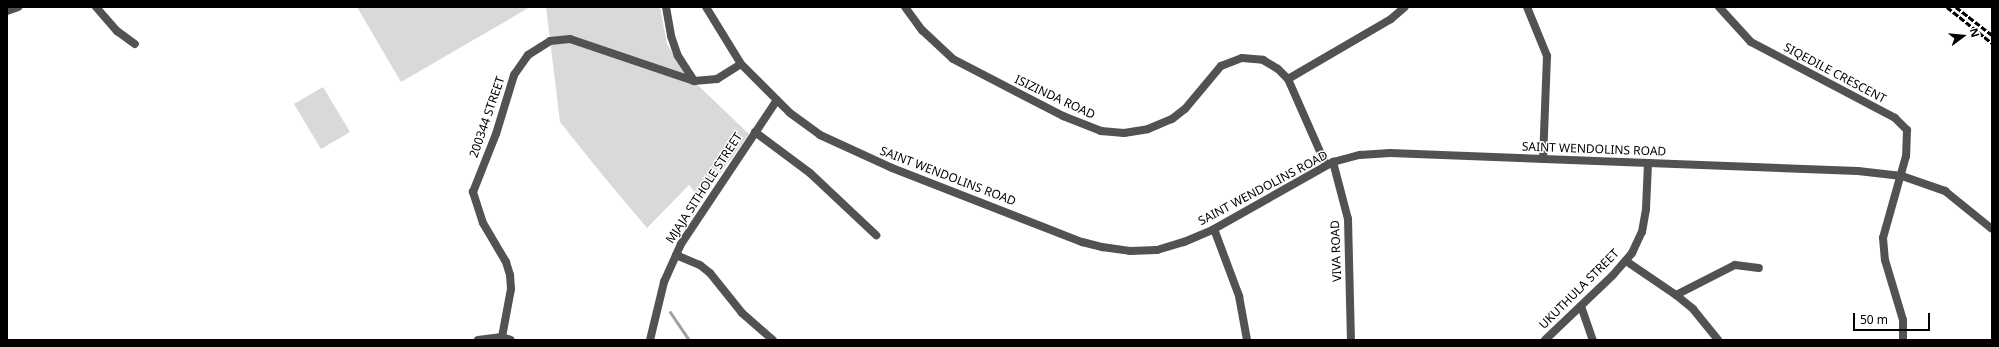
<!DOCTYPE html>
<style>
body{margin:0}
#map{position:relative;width:1999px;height:347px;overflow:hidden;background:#fff;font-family:"Noto Sans",sans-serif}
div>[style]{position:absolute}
.green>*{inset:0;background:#d9d9d9}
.stream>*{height:3px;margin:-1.5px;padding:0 1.5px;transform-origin:1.5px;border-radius:1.5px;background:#a0a0a0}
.minor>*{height:8px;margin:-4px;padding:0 4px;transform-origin:4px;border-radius:4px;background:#525252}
.tertiary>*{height:8px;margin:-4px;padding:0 4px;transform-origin:4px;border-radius:4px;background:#525252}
.rail>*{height:3px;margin-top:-1.5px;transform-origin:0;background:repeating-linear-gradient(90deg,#000 0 6px,transparent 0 8px)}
span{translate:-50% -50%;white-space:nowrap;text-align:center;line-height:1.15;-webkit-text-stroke:3px #fff;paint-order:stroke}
.street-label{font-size:12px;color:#000}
.frame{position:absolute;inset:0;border:8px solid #000;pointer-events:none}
.north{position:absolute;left:1943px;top:16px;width:40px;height:40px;-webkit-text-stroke:3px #fff;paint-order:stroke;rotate:74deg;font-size:11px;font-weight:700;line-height:16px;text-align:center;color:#000}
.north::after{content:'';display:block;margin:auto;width:14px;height:18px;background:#000;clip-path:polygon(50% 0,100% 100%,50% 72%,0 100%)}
.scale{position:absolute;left:1853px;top:313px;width:77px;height:18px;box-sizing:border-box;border:2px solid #000;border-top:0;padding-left:5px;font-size:12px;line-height:14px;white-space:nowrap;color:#000;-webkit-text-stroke:3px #fff;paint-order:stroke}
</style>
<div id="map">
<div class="green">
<div style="clip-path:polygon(357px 7px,530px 7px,401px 82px)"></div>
<div style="clip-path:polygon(546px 7px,660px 7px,667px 44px,684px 72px,749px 134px,701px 200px,689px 185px,647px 228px,600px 172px,560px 122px)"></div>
<div style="clip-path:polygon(323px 87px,350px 132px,321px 149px,294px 104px)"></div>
</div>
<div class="stream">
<div style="left:670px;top:312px;width:34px;rotate:56deg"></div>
</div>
<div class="minor">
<div style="left:96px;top:7px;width:32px;rotate:49deg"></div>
<div style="left:117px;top:31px;width:22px;rotate:36deg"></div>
<div style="left:666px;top:7px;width:29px;rotate:80deg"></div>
<div style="left:671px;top:36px;width:21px;rotate:71deg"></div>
<div style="left:678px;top:56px;width:30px;rotate:57deg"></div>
<div style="left:905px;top:7px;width:29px;rotate:54deg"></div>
<div style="left:922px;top:30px;width:42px;rotate:43.1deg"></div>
<div style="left:953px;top:59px;width:124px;rotate:27.4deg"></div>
<div style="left:1063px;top:116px;width:41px;rotate:21.5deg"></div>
<div style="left:1101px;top:131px;width:23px;rotate:5deg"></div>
<div style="left:1124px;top:133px;width:24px;rotate:-9deg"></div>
<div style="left:1148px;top:129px;width:26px;rotate:-23deg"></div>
<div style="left:1172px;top:119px;width:16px;rotate:-38deg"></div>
<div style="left:1185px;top:109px;width:56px;rotate:-50.1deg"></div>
<div style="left:1221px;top:66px;width:22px;rotate:-21deg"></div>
<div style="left:1242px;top:58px;width:21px;rotate:5deg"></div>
<div style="left:1263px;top:60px;width:17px;rotate:31deg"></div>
<div style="left:1278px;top:69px;width:14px;rotate:45deg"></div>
<div style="left:1288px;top:79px;width:94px;rotate:66.2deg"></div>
<div style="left:1527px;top:7px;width:53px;rotate:67.8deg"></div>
<div style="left:1547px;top:56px;width:103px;rotate:92.2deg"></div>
<div style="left:1719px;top:7px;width:47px;rotate:47.6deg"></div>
<div style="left:1751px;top:42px;width:163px;rotate:27.8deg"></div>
<div style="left:1895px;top:118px;width:17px;rotate:45deg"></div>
<div style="left:1907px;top:130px;width:26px;rotate:92deg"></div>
<div style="left:1906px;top:156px;width:85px;rotate:105.7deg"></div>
<div style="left:1883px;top:238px;width:22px;rotate:85deg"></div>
<div style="left:1885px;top:260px;width:63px;rotate:73.3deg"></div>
<div style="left:1903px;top:320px;width:20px;rotate:90deg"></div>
<div style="left:7px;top:11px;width:12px;rotate:-20deg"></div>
<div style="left:1288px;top:79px;width:119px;rotate:-30.2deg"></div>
<div style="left:1391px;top:19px;width:18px;rotate:-41deg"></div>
<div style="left:755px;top:132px;width:69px;rotate:36.7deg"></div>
<div style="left:810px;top:173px;width:91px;rotate:43.2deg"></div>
<div style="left:1333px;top:162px;width:59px;rotate:75.3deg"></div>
<div style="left:1348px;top:219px;width:121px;rotate:88.6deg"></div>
<div style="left:1214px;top:229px;width:72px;rotate:69.5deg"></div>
<div style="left:1239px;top:296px;width:45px;rotate:79.7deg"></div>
<div style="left:676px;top:255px;width:26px;rotate:23deg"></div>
<div style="left:700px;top:265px;width:13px;rotate:39deg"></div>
<div style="left:710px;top:273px;width:51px;rotate:51.3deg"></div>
<div style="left:742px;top:313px;width:41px;rotate:41.1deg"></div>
<div style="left:1626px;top:261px;width:60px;rotate:34.2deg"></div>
<div style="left:1676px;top:295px;width:22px;rotate:39deg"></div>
<div style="left:1693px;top:309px;width:40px;rotate:51deg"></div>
<div style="left:1676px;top:295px;width:66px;rotate:-27deg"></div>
<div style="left:1735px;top:265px;width:24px;rotate:7deg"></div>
<div style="left:1581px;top:306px;width:36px;rotate:71deg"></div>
<div style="left:502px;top:337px;width:49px;rotate:-79.4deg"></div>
<div style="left:511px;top:289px;width:14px;rotate:-94deg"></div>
<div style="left:510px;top:275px;width:14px;rotate:-107deg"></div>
<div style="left:506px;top:262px;width:45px;rotate:-120.5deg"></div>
<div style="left:483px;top:223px;width:33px;rotate:-108deg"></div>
<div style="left:473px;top:192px;width:62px;rotate:-68.4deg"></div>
<div style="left:496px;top:134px;width:62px;rotate:-73deg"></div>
<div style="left:514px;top:75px;width:24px;rotate:-55deg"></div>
<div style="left:528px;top:55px;width:26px;rotate:-32deg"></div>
<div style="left:550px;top:41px;width:20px;rotate:-6deg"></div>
<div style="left:570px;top:39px;width:131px;rotate:18.7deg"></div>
<div style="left:694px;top:81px;width:23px;rotate:-5deg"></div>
<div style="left:717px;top:79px;width:28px;rotate:-32deg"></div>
<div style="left:478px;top:340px;width:24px;rotate:-7deg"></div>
<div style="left:502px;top:337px;width:9px;rotate:18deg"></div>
<div style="left:650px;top:340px;width:60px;rotate:-76.4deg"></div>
<div style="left:664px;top:282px;width:42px;rotate:-65.9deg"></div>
<div style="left:681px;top:244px;width:173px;rotate:-56.3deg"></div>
<div style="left:1545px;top:340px;width:94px;rotate:-43.7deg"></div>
<div style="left:1613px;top:275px;width:29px;rotate:-49deg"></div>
<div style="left:1632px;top:253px;width:23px;rotate:-65deg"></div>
<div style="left:1642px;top:232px;width:23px;rotate:-80deg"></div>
<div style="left:1646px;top:209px;width:46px;rotate:-87.5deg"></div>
</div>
<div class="tertiary">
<div style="left:706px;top:7px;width:67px;rotate:58.4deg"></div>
<div style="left:741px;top:64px;width:69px;rotate:45deg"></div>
<div style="left:790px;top:113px;width:37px;rotate:36deg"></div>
<div style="left:820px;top:135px;width:79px;rotate:24.6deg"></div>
<div style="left:892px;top:168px;width:204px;rotate:21.3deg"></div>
<div style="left:1082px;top:242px;width:21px;rotate:14deg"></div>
<div style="left:1102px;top:247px;width:28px;rotate:8deg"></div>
<div style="left:1130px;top:251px;width:27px;rotate:-2deg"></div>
<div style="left:1157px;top:250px;width:28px;rotate:-17deg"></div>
<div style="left:1184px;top:242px;width:33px;rotate:-23deg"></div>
<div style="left:1214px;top:229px;width:137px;rotate:-29.4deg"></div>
<div style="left:1333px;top:162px;width:28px;rotate:-15deg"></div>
<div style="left:1360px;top:155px;width:30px;rotate:-4deg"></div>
<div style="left:1390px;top:153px;width:468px;rotate:2.2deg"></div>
<div style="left:1858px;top:171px;width:44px;rotate:6.5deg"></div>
<div style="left:1902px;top:176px;width:46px;rotate:19.2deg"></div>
<div style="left:1945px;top:191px;width:60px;rotate:39deg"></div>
</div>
<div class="rail">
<div style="left:1947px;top:7px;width:58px;rotate:38.7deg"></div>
<div style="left:1956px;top:7px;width:46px;rotate:37.9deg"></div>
</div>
<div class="street-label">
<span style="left:1835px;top:73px;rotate:28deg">SIQEDILE CRESCENT</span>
<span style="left:1055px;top:97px;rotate:25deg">ISIZINDA ROAD</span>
<span style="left:487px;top:117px;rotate:-71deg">200344 STREET</span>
<span style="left:1594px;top:149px;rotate:2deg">SAINT WENDOLINS ROAD</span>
<span style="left:948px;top:176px;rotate:21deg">SAINT WENDOLINS ROAD</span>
<span style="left:704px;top:188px;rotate:-57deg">MJAJA SITHOLE STREET</span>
<span style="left:1263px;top:188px;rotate:-28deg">SAINT WENDOLINS ROAD</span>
<span style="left:1336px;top:251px;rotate:-92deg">VIVA ROAD</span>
<span style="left:1579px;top:289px;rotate:-45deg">UKUTHULA STREET</span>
</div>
<div class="frame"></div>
<div class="north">N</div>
<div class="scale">50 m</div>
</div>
